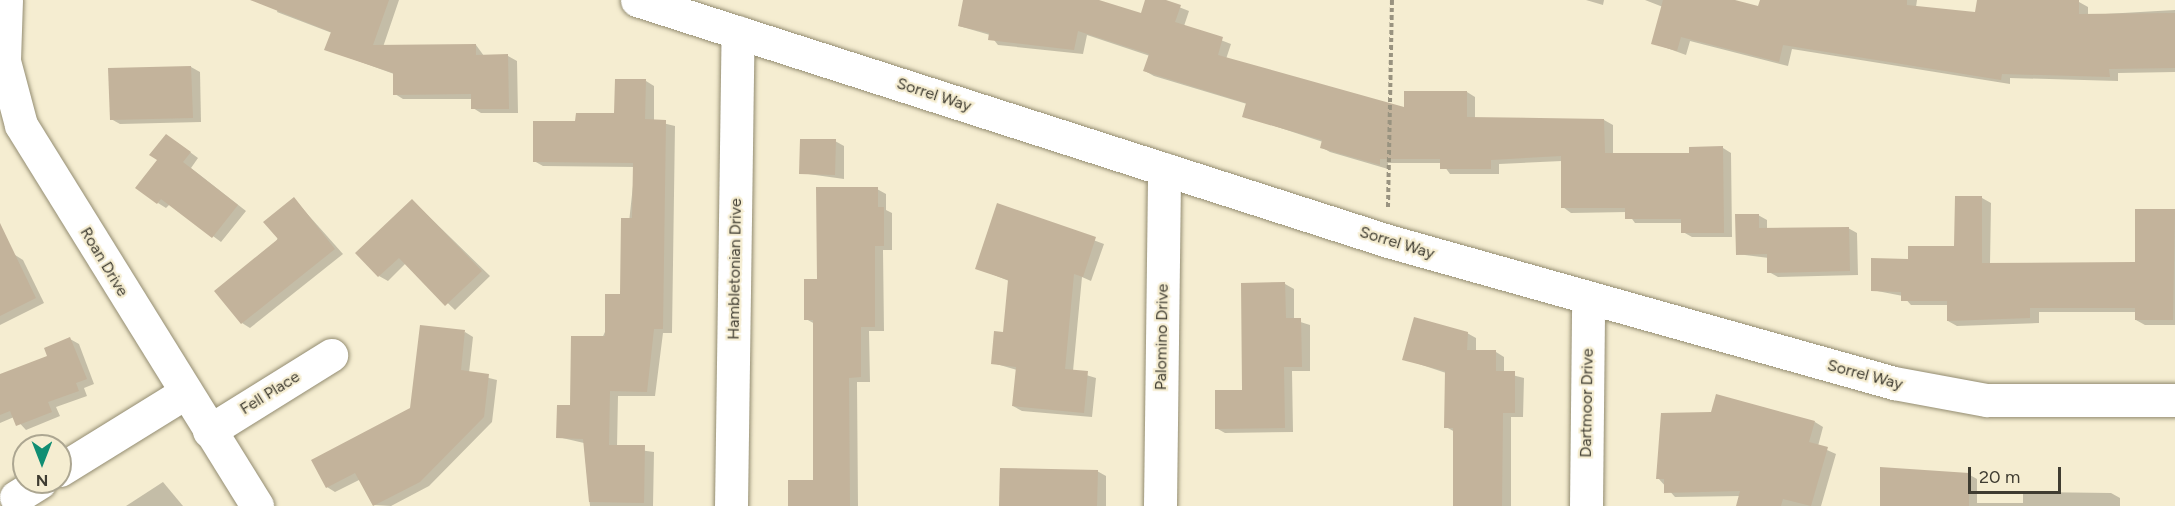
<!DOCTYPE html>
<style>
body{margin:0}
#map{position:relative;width:2175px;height:506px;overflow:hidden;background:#f5edd1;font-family:Figtree,sans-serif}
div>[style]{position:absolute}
.shadow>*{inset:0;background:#0003}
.building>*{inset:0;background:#c3b39b}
.path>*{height:4px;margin-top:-2px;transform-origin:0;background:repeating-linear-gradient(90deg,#999380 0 4.5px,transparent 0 7.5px)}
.roads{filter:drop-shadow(0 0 2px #938c71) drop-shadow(0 0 2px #938c71)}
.street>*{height:33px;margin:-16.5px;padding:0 16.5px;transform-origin:16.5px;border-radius:16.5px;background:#fff}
span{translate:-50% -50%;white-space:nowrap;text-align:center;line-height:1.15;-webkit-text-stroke:4.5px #f5edd1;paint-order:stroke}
.street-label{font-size:16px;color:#3f3c31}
.north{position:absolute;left:12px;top:434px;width:60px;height:60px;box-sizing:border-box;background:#f5edd1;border:2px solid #aca691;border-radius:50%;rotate:180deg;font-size:16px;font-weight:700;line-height:24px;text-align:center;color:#3f3c31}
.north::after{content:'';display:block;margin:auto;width:21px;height:27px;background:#108e73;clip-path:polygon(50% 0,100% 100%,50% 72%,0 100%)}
.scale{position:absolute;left:1968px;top:467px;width:93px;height:27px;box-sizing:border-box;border:3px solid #3f3c31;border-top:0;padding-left:8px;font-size:18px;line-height:21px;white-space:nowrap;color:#3f3c31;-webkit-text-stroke:4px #f5edd1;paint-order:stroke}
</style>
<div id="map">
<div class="shadow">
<div style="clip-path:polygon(281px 0,399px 0,383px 47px,476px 45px,484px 56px,508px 56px,517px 61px,518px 113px,481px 113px,473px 108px,472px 99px,403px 99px,395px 94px,394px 74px,325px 49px,332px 33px,277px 12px)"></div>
<div style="clip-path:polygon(965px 0,1078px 0,1142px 15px,1147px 0,1161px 0,1189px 11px,1184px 26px,1231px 44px,1226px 59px,1405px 109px,1467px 92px,1475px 97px,1475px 119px,1604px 120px,1613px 125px,1613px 155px,1691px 155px,1723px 148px,1731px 153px,1732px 237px,1692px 237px,1683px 232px,1683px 223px,1635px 223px,1627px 212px,1571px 213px,1563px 207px,1562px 161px,1499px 164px,1499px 174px,1450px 174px,1442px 163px,1388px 163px,1388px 169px,1330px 152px,1321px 147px,1323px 142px,1244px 116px,1247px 104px,1154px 76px,1145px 71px,1150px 56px,1087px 35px,1083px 54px,998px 45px,990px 35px,959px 26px)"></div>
<div style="clip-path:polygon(1586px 0,1604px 0,1603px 5px)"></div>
<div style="clip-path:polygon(1645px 0,1729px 0,1759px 8px,1761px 0,1917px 0,1916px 7px,1977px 13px,1978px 0,2038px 0,2079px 2px,2088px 7px,2088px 15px,2175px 10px,2175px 72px,2118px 73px,2118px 81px,2010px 78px,2010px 84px,1792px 49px,1788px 66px,1690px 41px,1686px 55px,1653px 43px,1663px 7px)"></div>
<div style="clip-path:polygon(191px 67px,200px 72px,201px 122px,120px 124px,111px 119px)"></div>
<div style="clip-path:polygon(646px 81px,654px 86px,654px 121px,675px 126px,672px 333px,663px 333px,655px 396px,618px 396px,617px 447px,654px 452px,653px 506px,590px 506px,584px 443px,558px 437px,621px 296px,635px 167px,543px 166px,534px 161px,577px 123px,616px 115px)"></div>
<div style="clip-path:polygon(175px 141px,198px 158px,191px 168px,246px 211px,221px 242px,170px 204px,166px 208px,158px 203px)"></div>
<div style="clip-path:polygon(835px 141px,844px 146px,844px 179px,801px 173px)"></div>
<div style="clip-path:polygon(877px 189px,886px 194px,886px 210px,892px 213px,892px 250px,883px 250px,884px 331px,869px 331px,870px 382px,857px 382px,858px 506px,790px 506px,815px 482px,815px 324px,806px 319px,818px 281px)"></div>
<div style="clip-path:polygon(1982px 198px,1991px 203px,1990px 265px,2136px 263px,2175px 211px,2175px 325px,2145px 325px,2136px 320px,2136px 312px,2039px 312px,2039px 323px,1957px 326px,1948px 321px,1949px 305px,1911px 305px,1903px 296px,1872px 290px,1909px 260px,1956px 248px)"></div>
<div style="clip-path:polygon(294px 199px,343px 254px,250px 328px,242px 323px)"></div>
<div style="clip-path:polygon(412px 200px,490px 276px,455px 310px,406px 263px,388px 281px,379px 276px)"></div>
<div style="clip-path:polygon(998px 205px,1104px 244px,1091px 281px,1082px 277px,1073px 371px,1096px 378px,1092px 417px,1022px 411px,1013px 406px,1017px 370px,993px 363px,1004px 334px,1009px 281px,977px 268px)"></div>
<div style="clip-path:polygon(1758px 215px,1767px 220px,1767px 229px,1848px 228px,1857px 233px,1858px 275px,1778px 277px,1769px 272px,1769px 258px,1737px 254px)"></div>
<div style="clip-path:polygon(15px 255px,23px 260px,44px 303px,0 325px,0 262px)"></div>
<div style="clip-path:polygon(1285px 284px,1294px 289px,1294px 320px,1310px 325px,1310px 371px,1292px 371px,1293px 432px,1225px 433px,1216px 428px,1243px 391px)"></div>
<div style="clip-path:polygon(465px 332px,473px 337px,469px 373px,497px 380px,492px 422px,429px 486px,391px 506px,374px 505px,361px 479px,335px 492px,327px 487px,412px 409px)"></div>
<div style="clip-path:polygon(1467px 333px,1476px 338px,1476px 352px,1496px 352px,1504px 357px,1504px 373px,1524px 378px,1523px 417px,1511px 417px,1511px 506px,1455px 506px,1455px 432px,1446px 427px,1446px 373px,1404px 359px)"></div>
<div style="clip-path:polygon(70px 339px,79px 344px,94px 384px,84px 388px,87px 396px,56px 407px,60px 416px,26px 430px,14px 417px,0 423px,0 375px,49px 357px)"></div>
<div style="clip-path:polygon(1815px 422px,1823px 427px,1818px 446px,1836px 454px,1821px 506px,1740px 506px,1740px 496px,1675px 497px,1658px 478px)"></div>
<div style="clip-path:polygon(1097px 471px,1106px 476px,1106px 506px,1001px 506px)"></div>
<div style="clip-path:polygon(1968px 474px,1977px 479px,1977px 503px,2023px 503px,2023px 492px,2111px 493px,2120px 498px,2120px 506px,1881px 506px)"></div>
<div style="clip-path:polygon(163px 482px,183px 506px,126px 506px)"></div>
</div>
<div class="building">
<div style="clip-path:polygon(250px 0,389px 0,373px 45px,476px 44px,476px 55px,508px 54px,509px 109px,471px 109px,471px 94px,393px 95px,393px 73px,324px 50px,331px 32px)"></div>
<div style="clip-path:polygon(963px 0,1099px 0,1141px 13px,1145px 0,1166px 0,1181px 5px,1175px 22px,1223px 37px,1218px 55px,1404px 107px,1404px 91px,1467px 91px,1467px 117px,1604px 119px,1605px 153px,1689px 153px,1689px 147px,1723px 146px,1724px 233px,1681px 233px,1681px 219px,1625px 219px,1625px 208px,1561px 208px,1561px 156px,1491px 160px,1491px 169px,1440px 169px,1440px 159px,1380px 159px,1380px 165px,1320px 148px,1322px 140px,1242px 117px,1246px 103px,1143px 71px,1149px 54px,1078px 31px,1074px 50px,988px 40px,989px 33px,958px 26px)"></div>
<div style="clip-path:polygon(1663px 0,1735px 0,1758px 6px,1760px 0,1907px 0,1907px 5px,1975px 12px,1977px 0,2079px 0,2079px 14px,2175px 13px,2175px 68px,2109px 69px,2110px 77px,2002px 74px,2001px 80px,1783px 45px,1779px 62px,1681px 37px,1677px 51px,1651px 44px)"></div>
<div style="clip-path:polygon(191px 66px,193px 118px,110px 120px,108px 68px)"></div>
<div style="clip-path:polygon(615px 79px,646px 79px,645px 119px,666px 120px,663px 329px,654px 329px,647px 392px,610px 391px,609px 445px,645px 445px,644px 503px,589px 502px,583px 439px,556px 438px,557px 405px,570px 405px,571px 336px,605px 336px,605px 294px,620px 294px,621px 218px,632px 218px,633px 163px,533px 162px,533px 121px,575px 121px,576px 113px,614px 113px)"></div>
<div style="clip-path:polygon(166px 134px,191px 152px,183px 162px,238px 205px,212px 238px,161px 199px,157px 204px,135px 188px,157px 160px,149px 155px)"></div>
<div style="clip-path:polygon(800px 139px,836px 139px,835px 175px,799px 174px)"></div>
<div style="clip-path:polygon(816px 187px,878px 187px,878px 207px,884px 207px,884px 246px,875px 246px,875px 327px,861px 327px,861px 377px,849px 378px,850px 506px,788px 506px,788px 480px,813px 480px,813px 320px,804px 320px,804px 279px,817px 279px)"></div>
<div style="clip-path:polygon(1955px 196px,1982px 196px,1982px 263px,2135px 262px,2135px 209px,2175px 209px,2173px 320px,2135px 320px,2135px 308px,2030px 308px,2030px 318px,1947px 321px,1947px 301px,1901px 301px,1901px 292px,1871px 291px,1871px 258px,1908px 259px,1908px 246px,1954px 246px)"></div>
<div style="clip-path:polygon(294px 197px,335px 249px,241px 324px,214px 291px,278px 239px,263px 222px)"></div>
<div style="clip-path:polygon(412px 199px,482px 271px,445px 306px,399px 258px,378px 277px,355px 253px)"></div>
<div style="clip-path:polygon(997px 203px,1096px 237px,1083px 277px,1074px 274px,1065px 369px,1088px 371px,1084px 413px,1012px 406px,1016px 367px,991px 364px,994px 331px,1003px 332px,1008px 280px,975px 269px)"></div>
<div style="clip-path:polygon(1735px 214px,1759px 214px,1759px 228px,1849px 227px,1850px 271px,1767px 273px,1767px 254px,1736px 255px)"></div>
<div style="clip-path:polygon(0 223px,36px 298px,0 316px)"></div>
<div style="clip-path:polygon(1285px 282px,1286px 318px,1301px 318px,1302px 367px,1284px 367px,1285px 428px,1215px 429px,1215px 390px,1242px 390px,1241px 283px)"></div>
<div style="clip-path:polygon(1414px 317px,1468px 332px,1467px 350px,1496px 350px,1496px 371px,1515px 371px,1515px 413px,1503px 413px,1502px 506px,1453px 506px,1453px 428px,1444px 428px,1445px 371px,1402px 360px)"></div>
<div style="clip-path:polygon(420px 325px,465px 330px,461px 370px,489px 374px,484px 417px,420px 482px,373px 506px,355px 473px,326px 488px,311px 460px,410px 408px)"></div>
<div style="clip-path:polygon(70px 337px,87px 379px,76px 383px,79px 391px,48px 402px,52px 412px,16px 426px,10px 411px,0 415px,0 374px,47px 356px,44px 348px)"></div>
<div style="clip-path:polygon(1716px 394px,1815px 421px,1809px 442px,1828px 447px,1811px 506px,1783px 499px,1781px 506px,1736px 506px,1740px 491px,1664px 493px,1664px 479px,1656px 479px,1661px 413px,1711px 412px)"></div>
<div style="clip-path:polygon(1880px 467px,1969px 473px,1969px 506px,1880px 506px)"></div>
<div style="clip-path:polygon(1000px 468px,1098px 470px,1097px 506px,999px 506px)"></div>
</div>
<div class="path">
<div style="left:1388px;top:207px;width:207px;rotate:-88.9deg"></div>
</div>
<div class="roads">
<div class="street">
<div style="left:6px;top:0;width:61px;rotate:91.9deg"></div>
<div style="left:4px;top:61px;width:66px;rotate:75.1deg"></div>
<div style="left:21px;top:125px;width:448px;rotate:58.2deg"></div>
<div style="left:637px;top:0;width:789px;rotate:17.79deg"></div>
<div style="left:1388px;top:241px;width:526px;rotate:15.68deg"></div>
<div style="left:1894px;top:383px;width:95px;rotate:10.4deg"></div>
<div style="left:1987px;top:400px;width:188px"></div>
<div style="left:209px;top:431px;width:144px;rotate:-31.9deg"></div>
<div style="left:60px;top:470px;width:145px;rotate:-31.7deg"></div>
<div style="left:16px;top:497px;width:28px;rotate:-32deg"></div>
<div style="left:731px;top:506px;width:474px;rotate:-89.2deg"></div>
<div style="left:1160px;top:506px;width:337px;rotate:-89.3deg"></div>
<div style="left:1586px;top:506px;width:206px;rotate:-89.4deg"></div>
</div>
</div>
<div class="street-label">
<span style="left:934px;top:95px;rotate:18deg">Sorrel Way</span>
<span style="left:1397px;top:243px;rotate:17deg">Sorrel Way</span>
<span style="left:104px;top:262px;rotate:59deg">Roan Drive</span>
<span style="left:735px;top:269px;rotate:-89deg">Hambletonian Drive</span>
<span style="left:1162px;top:337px;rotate:-89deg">Palomino Drive</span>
<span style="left:1865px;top:375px;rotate:15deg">Sorrel Way</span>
<span style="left:270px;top:393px;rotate:-32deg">Fell Place</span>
<span style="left:1587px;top:403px;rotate:-89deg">Dartmoor Drive</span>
</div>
<div class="north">N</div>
<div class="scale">20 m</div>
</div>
